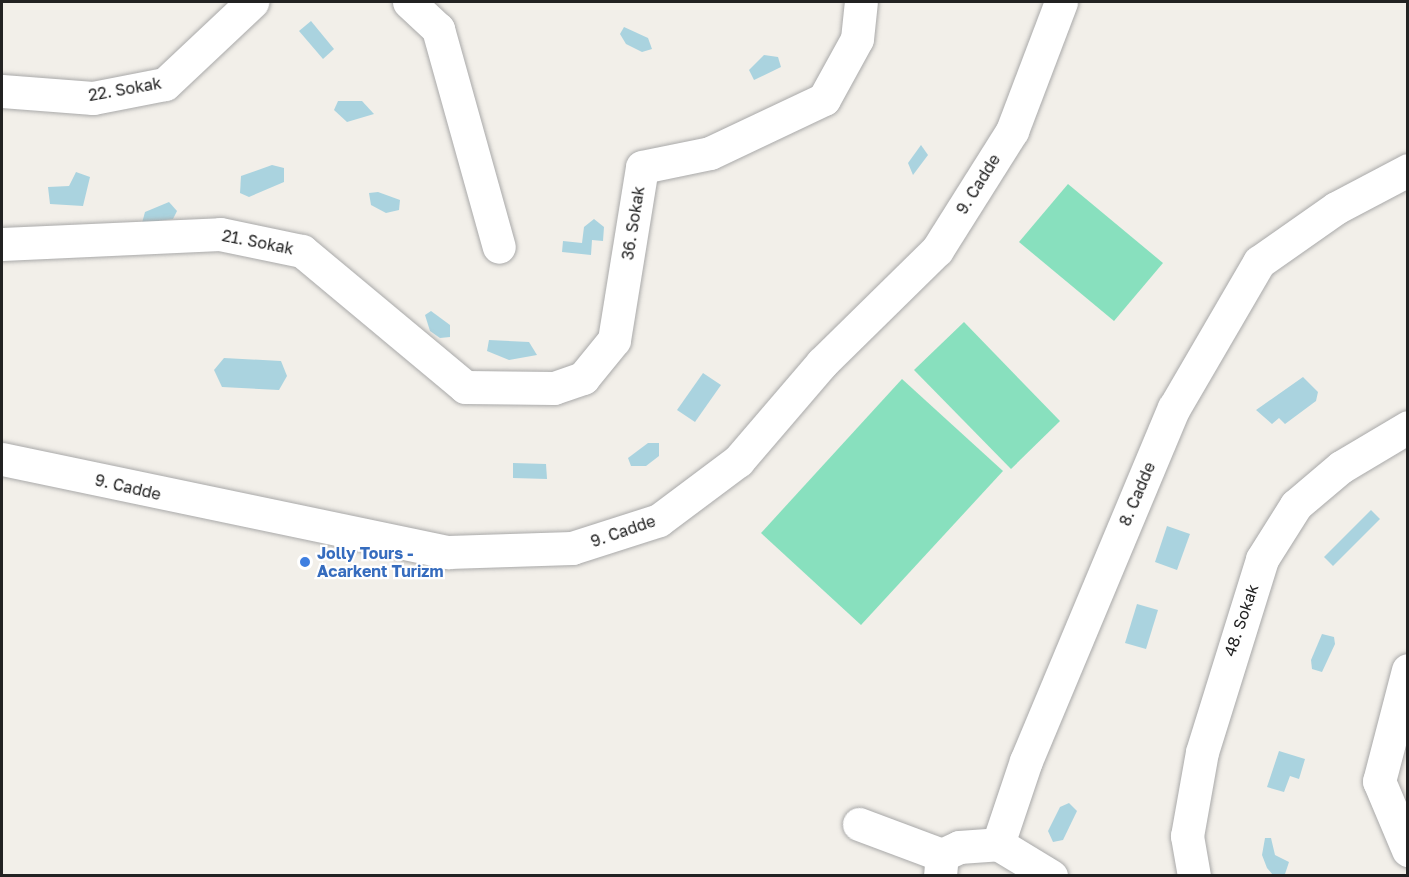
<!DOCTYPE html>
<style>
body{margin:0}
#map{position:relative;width:1409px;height:877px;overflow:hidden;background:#f2efe9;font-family:"Golos Text",sans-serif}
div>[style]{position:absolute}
.pitch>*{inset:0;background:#88e0be}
.water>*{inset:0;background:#aad3df}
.roads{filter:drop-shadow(0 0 2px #a9a9a9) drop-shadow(0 0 2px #a9a9a9)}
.minor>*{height:33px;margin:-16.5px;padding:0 16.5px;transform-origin:16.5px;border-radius:16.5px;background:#fff}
.dots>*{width:16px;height:16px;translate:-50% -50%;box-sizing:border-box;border:3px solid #fff;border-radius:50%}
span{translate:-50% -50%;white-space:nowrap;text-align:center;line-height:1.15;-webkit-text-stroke:4.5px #fff;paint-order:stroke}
.street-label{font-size:16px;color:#222}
.shop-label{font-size:16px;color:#366cbe;font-weight:700}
.left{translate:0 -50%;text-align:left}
.frame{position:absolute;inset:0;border:3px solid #222;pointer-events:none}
</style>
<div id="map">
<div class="pitch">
<div style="clip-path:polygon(1068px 184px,1163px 263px,1114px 321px,1019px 242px)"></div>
<div style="clip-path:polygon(964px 322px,1060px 421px,1011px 469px,914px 370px)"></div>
<div style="clip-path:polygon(902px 379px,1003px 471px,861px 625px,761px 533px)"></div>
</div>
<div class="water">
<div style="clip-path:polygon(311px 21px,334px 49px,323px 59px,299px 31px)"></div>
<div style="clip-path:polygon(624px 27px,648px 38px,652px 49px,642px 52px,626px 44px,620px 34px)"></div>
<div style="clip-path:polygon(764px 55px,778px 57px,781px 67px,754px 80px,749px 70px)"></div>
<div style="clip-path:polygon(338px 101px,362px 101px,374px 114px,347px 122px,334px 110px)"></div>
<div style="clip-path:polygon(921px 145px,928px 155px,913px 175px,908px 163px)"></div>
<div style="clip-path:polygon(272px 165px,284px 168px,284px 182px,249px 197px,240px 193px,241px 176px)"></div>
<div style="clip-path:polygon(76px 172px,90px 177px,83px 206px,50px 204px,48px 187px,69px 186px)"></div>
<div style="clip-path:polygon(378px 192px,400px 200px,399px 210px,386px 213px,371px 205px,369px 193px)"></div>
<div style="clip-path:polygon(169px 202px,177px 211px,173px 219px,142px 223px,145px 212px)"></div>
<div style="clip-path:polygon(594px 219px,604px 227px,603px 241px,592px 240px,591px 255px,562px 252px,563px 241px,582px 243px,584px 227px)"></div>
<div style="clip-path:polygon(431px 311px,450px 325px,450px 337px,440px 338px,430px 331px,425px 315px)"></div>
<div style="clip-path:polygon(489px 340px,529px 342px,537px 355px,509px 360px,487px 351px)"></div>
<div style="clip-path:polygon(224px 358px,281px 361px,287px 376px,279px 390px,222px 387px,214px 370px)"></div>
<div style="clip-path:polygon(703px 373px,721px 385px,695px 422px,677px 410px)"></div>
<div style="clip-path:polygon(1303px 377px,1318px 392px,1316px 401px,1285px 424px,1279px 418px,1272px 424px,1256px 410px)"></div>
<div style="clip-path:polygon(648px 443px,659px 443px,659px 456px,646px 466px,631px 466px,628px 458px)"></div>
<div style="clip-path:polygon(513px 463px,546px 464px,547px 479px,513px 478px)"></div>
<div style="clip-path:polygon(1371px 510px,1380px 519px,1333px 566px,1324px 557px)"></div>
<div style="clip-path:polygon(1167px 526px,1190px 534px,1177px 570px,1155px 562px)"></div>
<div style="clip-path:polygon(1137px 604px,1158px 610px,1146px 649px,1125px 643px)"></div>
<div style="clip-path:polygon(1322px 634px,1334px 637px,1335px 644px,1322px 672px,1312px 669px,1311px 660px)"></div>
<div style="clip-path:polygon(1279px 751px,1305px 759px,1299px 779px,1290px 776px,1284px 792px,1267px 787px)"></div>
<div style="clip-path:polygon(1069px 803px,1077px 811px,1063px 840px,1053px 842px,1048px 831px,1060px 807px)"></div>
<div style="clip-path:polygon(1265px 838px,1271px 838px,1275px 855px,1289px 862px,1285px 874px,1273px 875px,1267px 868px,1262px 855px)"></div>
</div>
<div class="roads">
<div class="minor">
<div style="left:409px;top:2px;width:40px;rotate:43deg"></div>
<div style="left:438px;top:29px;width:226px;rotate:74.4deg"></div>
<div style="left:2px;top:91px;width:91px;rotate:4.4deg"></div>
<div style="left:93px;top:98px;width:73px;rotate:-11deg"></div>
<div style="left:165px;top:84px;width:120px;rotate:-43.3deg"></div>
<div style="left:2px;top:244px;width:218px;rotate:-2.6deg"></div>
<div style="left:220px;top:234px;width:84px;rotate:11.7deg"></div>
<div style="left:302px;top:251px;width:212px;rotate:39.8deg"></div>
<div style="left:465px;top:387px;width:89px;rotate:0.6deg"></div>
<div style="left:554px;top:388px;width:31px;rotate:-19deg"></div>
<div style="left:583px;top:378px;width:49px;rotate:-50.8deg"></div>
<div style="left:614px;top:340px;width:175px;rotate:-80.8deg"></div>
<div style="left:642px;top:167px;width:69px;rotate:-11.6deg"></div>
<div style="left:710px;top:153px;width:126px;rotate:-25.3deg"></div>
<div style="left:824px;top:99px;width:68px;rotate:-61.2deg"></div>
<div style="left:857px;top:39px;width:37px;rotate:-84deg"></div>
<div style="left:2px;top:459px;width:456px;rotate:11.8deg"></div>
<div style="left:448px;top:552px;width:124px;rotate:-1.8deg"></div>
<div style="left:572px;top:548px;width:91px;rotate:-17.8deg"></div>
<div style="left:659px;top:520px;width:99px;rotate:-36.8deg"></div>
<div style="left:738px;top:461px;width:129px;rotate:-49.4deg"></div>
<div style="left:822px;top:363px;width:161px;rotate:-44.5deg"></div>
<div style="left:937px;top:250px;width:141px;rotate:-57.8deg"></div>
<div style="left:1012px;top:131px;width:138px;rotate:-69.2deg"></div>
<div style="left:1408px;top:670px;width:115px;rotate:104.6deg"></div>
<div style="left:1379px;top:781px;width:75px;rotate:67.2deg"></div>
<div style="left:859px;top:824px;width:89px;rotate:20.5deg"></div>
<div style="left:998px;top:844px;width:88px;rotate:-71.4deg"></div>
<div style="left:1026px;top:761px;width:383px;rotate:-67.3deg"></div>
<div style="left:1174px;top:408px;width:169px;rotate:-59.8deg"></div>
<div style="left:1259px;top:262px;width:94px;rotate:-35deg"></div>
<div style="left:1336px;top:208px;width:81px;rotate:-27.8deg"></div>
<div style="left:998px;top:844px;width:62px;rotate:31.1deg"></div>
<div style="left:940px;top:876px;width:21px;rotate:-85deg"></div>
<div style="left:942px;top:855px;width:19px;rotate:-25deg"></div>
<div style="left:959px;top:847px;width:39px;rotate:-4deg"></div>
<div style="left:1194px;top:876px;width:41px;rotate:-99.9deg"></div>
<div style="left:1187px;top:836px;width:85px;rotate:-79.9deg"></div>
<div style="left:1202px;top:752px;width:202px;rotate:-72.7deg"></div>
<div style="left:1262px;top:559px;width:64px;rotate:-57.8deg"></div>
<div style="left:1296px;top:505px;width:59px;rotate:-40.2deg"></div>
<div style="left:1341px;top:467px;width:78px;rotate:-30.8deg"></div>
</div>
</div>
<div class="dots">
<div style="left:305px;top:562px;background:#3f7fe0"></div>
</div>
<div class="street-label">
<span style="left:125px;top:89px;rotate:-10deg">22. Sokak</span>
<span style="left:978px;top:184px;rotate:-58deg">9. Cadde</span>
<span style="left:633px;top:223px;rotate:-81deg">36. Sokak</span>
<span style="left:258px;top:242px;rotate:11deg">21. Sokak</span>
<span style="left:128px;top:487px;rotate:13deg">9. Cadde</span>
<span style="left:1137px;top:494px;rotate:-67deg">8. Cadde</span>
<span style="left:623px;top:531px;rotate:-19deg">9. Cadde</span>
<span style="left:1241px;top:620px;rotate:-71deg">48. Sokak</span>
</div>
<div class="shop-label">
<span class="left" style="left:317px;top:562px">Jolly Tours -<br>Acarkent Turizm</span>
</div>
<div class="frame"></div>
</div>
